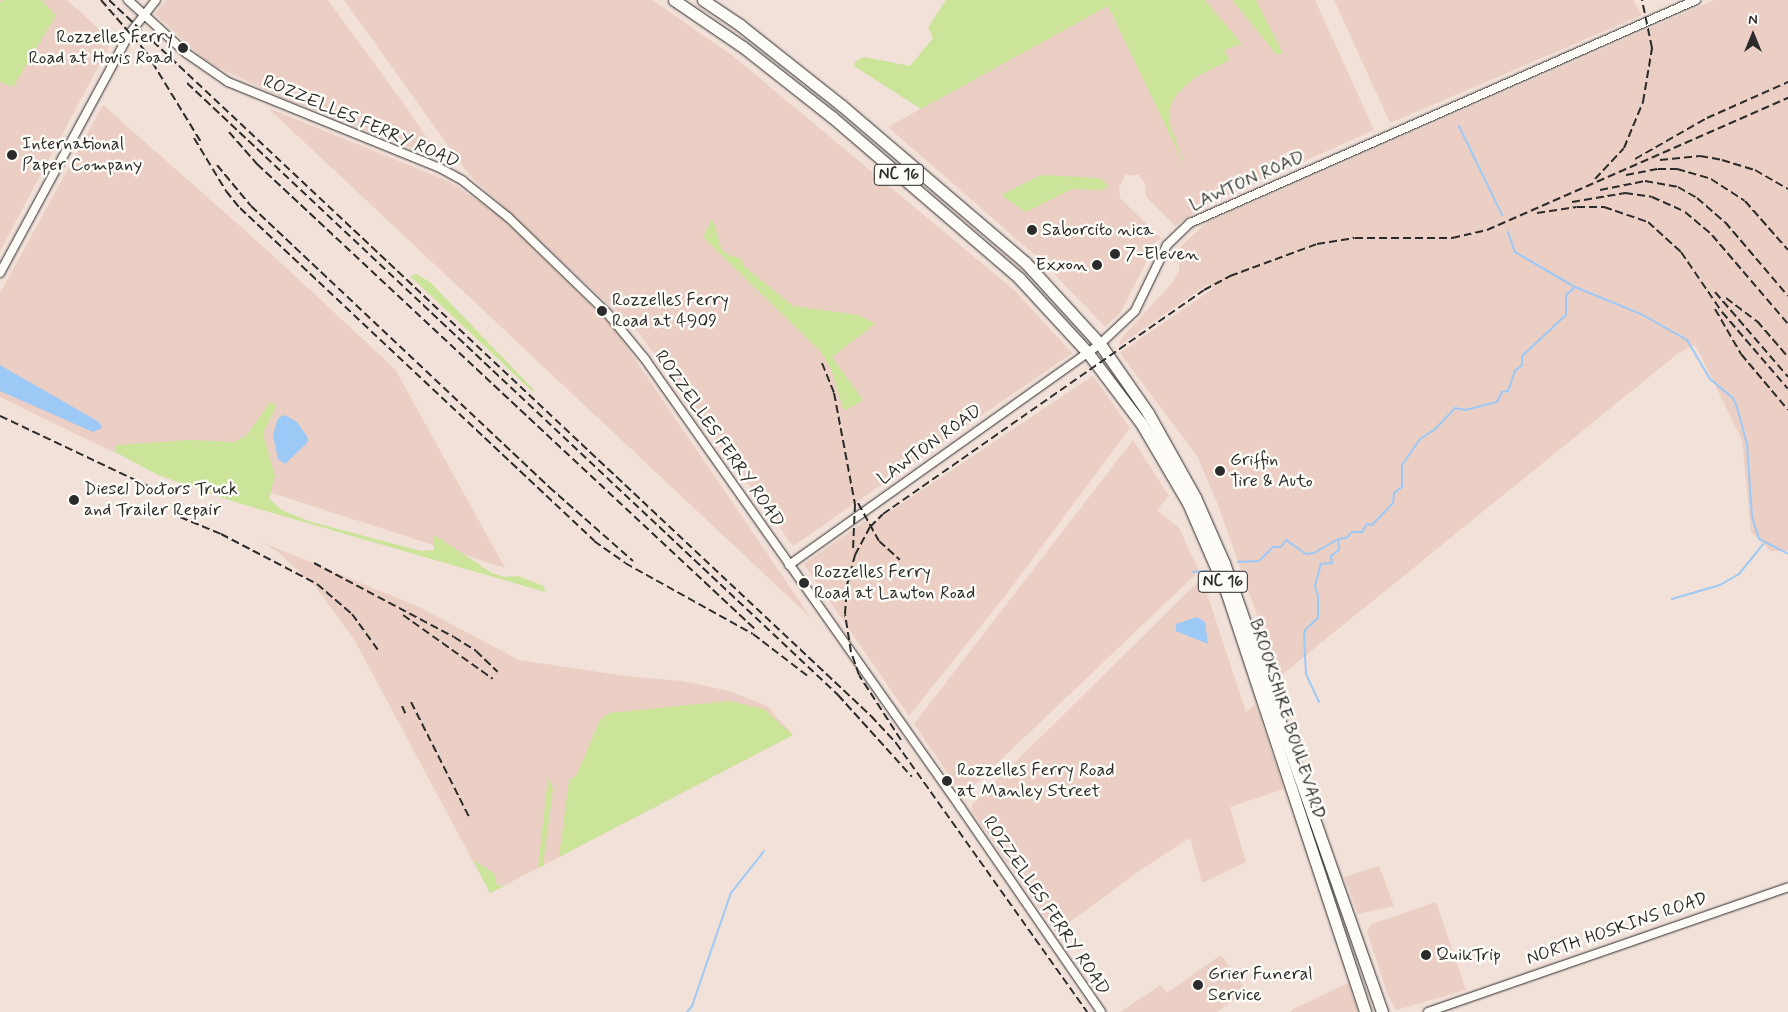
<!DOCTYPE html>
<style>
body{margin:0}
#map{position:relative;width:1788px;height:1012px;overflow:hidden;background:#f2e1d9;font-family:Mynerve,sans-serif}
div>[style]{position:absolute}
.built>*{inset:0;background:#ebcec4}
.green>*{inset:0;background:#cbe49a}
.water>*{inset:0;background:#9dc9f7}
.stream>*{height:2px;margin:-1px;padding:0 1px;transform-origin:1px;border-radius:1px;background:#9dc9f7}
.roads{filter:drop-shadow(0 0 1px #2b2b2b) drop-shadow(0 0 1px #2b2b2b)}
.tertiary>*{height:8px;margin:-4px;padding:0 4px;transform-origin:4px;border-radius:4px;background:#fdfcf7}
.trunk>*{height:11px;margin:-5.5px;padding:0 5.5px;transform-origin:5.5px;border-radius:5.5px;background:#fdfcf7}
.rail>*{height:2px;margin-top:-1px;transform-origin:0;background:repeating-linear-gradient(90deg,#2b2b2b 0 8px,transparent 0 12px)}
.dots>*{width:14px;height:14px;translate:-50% -50%;box-sizing:border-box;border:2px solid #fdfcf7;border-radius:50%}
span{translate:-50% -50%;white-space:nowrap;text-align:center;line-height:1.15;-webkit-text-stroke:5px #fdfcf7;paint-order:stroke}
.shield-label span{padding:1px 4px;background:#fdfcf7;border:1px solid;border-radius:4px;-webkit-text-stroke-width:0}
.shield-label{font-size:16px;color:#2b2b2b;font-weight:700}
.poi-label{font-size:18px;color:#2b2b2b}
.right{translate:-100% -50%;text-align:right}
.left{translate:0 -50%;text-align:left}
.street-label{font-size:18px;color:#2b2b2b}
.north{position:absolute;left:1728px;top:10px;width:50px;height:50px;-webkit-text-stroke:4px #fdfcf7;paint-order:stroke;rotate:0deg;font-size:14px;font-weight:700;line-height:20px;text-align:center;color:#2b2b2b}
.north::after{content:'';display:block;margin:auto;width:18px;height:22px;background:#2b2b2b;clip-path:polygon(50% 0,100% 100%,50% 72%,0 100%)}
</style>
<div id="map">
<div class="built">
<div style="clip-path:polygon(0 0,67px 0,112px 41px,0 251px)"></div>
<div style="clip-path:polygon(166px 0,328px 0,409px 111px,430px 143px,429px 148px,419px 151px,282px 97px,217px 67px,202px 57px,155px 14px)"></div>
<div style="clip-path:polygon(344px 0,652px 0,733px 56px,1015px 291px,1072px 353px,793px 546px,638px 332px,470px 176px)"></div>
<div style="clip-path:polygon(1117px 0,1315px 0,1374px 130px,1204px 206px,1175px 226px,1146px 197px,1145px 183px,1139px 175px,1125px 175px,1119px 188px,1120px 198px,1162px 239px,1157px 240px,1121px 312px,1105px 327px,1044px 263px,888px 127px)"></div>
<div style="clip-path:polygon(1334px 0,1633px 0,1642px 15px,1390px 123px)"></div>
<div style="clip-path:polygon(1714px 0,1788px 0,1788px 551px,1771px 551px,1751px 532px,1742px 440px,1695px 344px,1676px 355px,1279px 677px,1218px 505px,1197px 456px,1120px 353px,1214px 288px,1208px 284px,1120px 345px,1121px 339px,1172px 283px,1179px 271px,1180px 247px,1206px 223px)"></div>
<div style="clip-path:polygon(103px 105px,266px 249px,395px 369px,505px 568px,191px 467px,111px 451px,0 397px,0 293px)"></div>
<div style="clip-path:polygon(268px 108px,448px 181px,498px 214px,613px 327px,811px 618px)"></div>
<div style="clip-path:polygon(1093px 376px,1130px 428px,1005px 596px,909px 716px,804px 564px,868px 519px,871px 524px)"></div>
<div style="clip-path:polygon(1133px 440px,1169px 496px,1157px 510px,1179px 528px,1199px 571px,963px 796px,914px 724px)"></div>
<div style="clip-path:polygon(262px 542px,421px 608px,519px 660px,625px 676px,682px 681px,729px 691px,767px 706px,793px 735px,490px 893px,355px 641px,315px 586px,278px 552px)"></div>
<div style="clip-path:polygon(1202px 578px,1246px 712px,1255px 704px,1284px 789px,1230px 807px,1246px 862px,1202px 883px,1190px 838px,1142px 869px,1056px 932px,972px 811px,972px 805px)"></div>
<div style="clip-path:polygon(1379px 866px,1394px 906px,1358px 914px,1344px 877px)"></div>
<div style="clip-path:polygon(1436px 902px,1466px 990px,1396px 1010px,1387px 993px,1367px 931px,1372px 924px)"></div>
<div style="clip-path:polygon(1221px 955px,1247px 991px,1217px 1012px,1120px 1012px,1161px 985px,1167px 993px)"></div>
<div style="clip-path:polygon(1348px 983px,1358px 1012px,1291px 1012px,1291px 1010px)"></div>
</div>
<div class="green">
<div style="clip-path:polygon(3px 0,41px 0,56px 15px,13px 87px,0 82px,0 3px)"></div>
<div style="clip-path:polygon(946px 0,1205px 0,1242px 44px,1224px 50px,1230px 60px,1194px 78px,1177px 94px,1169px 109px,1169px 122px,1185px 166px,1108px 6px,921px 109px,854px 66px,855px 62px,864px 57px,910px 66px,933px 38px,928px 27px)"></div>
<div style="clip-path:polygon(1232px 0,1256px 0,1283px 53px,1277px 55px)"></div>
<div style="clip-path:polygon(1041px 175px,1099px 178px,1109px 186px,1102px 190px,1072px 189px,1026px 212px,1001px 195px)"></div>
<div style="clip-path:polygon(711px 221px,714px 222px,721px 248px,728px 255px,740px 258px,745px 267px,793px 306px,859px 315px,875px 324px,832px 357px,863px 400px,847px 410px,843px 409px,831px 369px,820px 351px,703px 237px)"></div>
<div style="clip-path:polygon(416px 274px,430px 282px,535px 391px,532px 391px,410px 276px)"></div>
<div style="clip-path:polygon(270px 402px,275px 404px,275px 409px,263px 433px,275px 476px,269px 499px,282px 510px,308px 521px,421px 551px,434px 550px,433px 537px,436px 536px,492px 573px,504px 577px,518px 576px,544px 586px,545px 592px,238px 503px,158px 475px,115px 452px,116px 445px,190px 440px,234px 442px,247px 435px)"></div>
<div style="clip-path:polygon(729px 701px,764px 709px,793px 735px,559px 857px,569px 780px,576px 776px,600px 720px,609px 713px)"></div>
<div style="clip-path:polygon(548px 778px,553px 788px,543px 866px,538px 868px)"></div>
<div style="clip-path:polygon(473px 860px,494px 873px,497px 885px,504px 886px,490px 893px)"></div>
</div>
<div class="water">
<div style="clip-path:polygon(0 365px,99px 422px,102px 428px,93px 432px,0 391px)"></div>
<div style="clip-path:polygon(285px 415px,297px 422px,308px 438px,307px 443px,285px 464px,278px 459px,273px 435px,278px 418px)"></div>
<div style="clip-path:polygon(1197px 617px,1205px 622px,1208px 644px,1176px 631px,1176px 624px)"></div>
</div>
<div class="stream">
<div style="left:1459px;top:126px;width:99px;rotate:64.2deg"></div>
<div style="left:1508px;top:232px;width:21px;rotate:71deg"></div>
<div style="left:1515px;top:252px;width:69px;rotate:30.3deg"></div>
<div style="left:1575px;top:287px;width:74px;rotate:22.4deg"></div>
<div style="left:1643px;top:315px;width:51px;rotate:29.6deg"></div>
<div style="left:1687px;top:340px;width:45px;rotate:59.5deg"></div>
<div style="left:1710px;top:379px;width:30px;rotate:40deg"></div>
<div style="left:1733px;top:398px;width:10px;rotate:66deg"></div>
<div style="left:1737px;top:407px;width:39px;rotate:75deg"></div>
<div style="left:1747px;top:445px;width:72px;rotate:86deg"></div>
<div style="left:1752px;top:517px;width:23px;rotate:72deg"></div>
<div style="left:1759px;top:539px;width:33px;rotate:27deg"></div>
<div style="left:1238px;top:562px;width:21px;rotate:-3deg"></div>
<div style="left:1259px;top:561px;width:20px;rotate:-45deg"></div>
<div style="left:1273px;top:547px;width:8px"></div>
<div style="left:1281px;top:547px;width:9px;rotate:-54deg"></div>
<div style="left:1286px;top:540px;width:24px;rotate:35deg"></div>
<div style="left:1306px;top:554px;width:8px;rotate:-7deg"></div>
<div style="left:1314px;top:553px;width:28px;rotate:-30deg"></div>
<div style="left:1338px;top:539px;width:8px;rotate:-7deg"></div>
<div style="left:1346px;top:538px;width:8px;rotate:-45deg"></div>
<div style="left:1352px;top:532px;width:10px"></div>
<div style="left:1362px;top:532px;width:9px;rotate:-58deg"></div>
<div style="left:1367px;top:524px;width:5px;rotate:11deg"></div>
<div style="left:1372px;top:525px;width:30px;rotate:-46deg"></div>
<div style="left:1393px;top:503px;width:10px;rotate:-84deg"></div>
<div style="left:1394px;top:493px;width:10px;rotate:-37deg"></div>
<div style="left:1402px;top:487px;width:22px;rotate:-90deg"></div>
<div style="left:1402px;top:465px;width:32px;rotate:-55deg"></div>
<div style="left:1420px;top:439px;width:17px;rotate:-33deg"></div>
<div style="left:1434px;top:430px;width:30px;rotate:-46deg"></div>
<div style="left:1455px;top:408px;width:10px;rotate:11deg"></div>
<div style="left:1465px;top:410px;width:33px;rotate:-14deg"></div>
<div style="left:1497px;top:402px;width:11px;rotate:-63deg"></div>
<div style="left:1502px;top:392px;width:6px;rotate:-9deg"></div>
<div style="left:1508px;top:391px;width:21px;rotate:-71deg"></div>
<div style="left:1515px;top:371px;width:9px;rotate:-41deg"></div>
<div style="left:1522px;top:365px;width:9px;rotate:-90deg"></div>
<div style="left:1522px;top:356px;width:60px;rotate:-43deg"></div>
<div style="left:1566px;top:315px;width:20px;rotate:-90deg"></div>
<div style="left:1566px;top:295px;width:12px;rotate:-42deg"></div>
<div style="left:1193px;top:572px;width:14px;rotate:-4deg"></div>
<div style="left:1672px;top:599px;width:50px;rotate:-16.3deg"></div>
<div style="left:1720px;top:585px;width:22px;rotate:-30deg"></div>
<div style="left:1739px;top:574px;width:38px;rotate:-51deg"></div>
<div style="left:1319px;top:702px;width:31px;rotate:-115deg"></div>
<div style="left:1306px;top:674px;width:36px;rotate:-93deg"></div>
<div style="left:1304px;top:638px;width:8px;rotate:-83deg"></div>
<div style="left:1305px;top:630px;width:18px;rotate:-43deg"></div>
<div style="left:1318px;top:618px;width:22px;rotate:-90deg"></div>
<div style="left:1318px;top:596px;width:10px;rotate:-107deg"></div>
<div style="left:1315px;top:586px;width:23px;rotate:-75deg"></div>
<div style="left:1321px;top:564px;width:11px;rotate:-5deg"></div>
<div style="left:1332px;top:563px;width:7px;rotate:-98deg"></div>
<div style="left:1331px;top:556px;width:10px;rotate:-37deg"></div>
<div style="left:1339px;top:550px;width:11px;rotate:-95deg"></div>
<div style="left:687px;top:1012px;width:8px;rotate:-50deg"></div>
<div style="left:692px;top:1006px;width:120px;rotate:-71deg"></div>
<div style="left:731px;top:893px;width:53px;rotate:-51.8deg"></div>
</div>
<div class="roads">
<div class="tertiary">
<div style="left:128px;top:0;width:79px;rotate:42.4deg"></div>
<div style="left:186px;top:53px;width:51px;rotate:34.6deg"></div>
<div style="left:228px;top:82px;width:229px;rotate:22.1deg"></div>
<div style="left:440px;top:168px;width:26px;rotate:29deg"></div>
<div style="left:463px;top:181px;width:58px;rotate:38.7deg"></div>
<div style="left:508px;top:217px;width:139px;rotate:44.1deg"></div>
<div style="left:608px;top:314px;width:58px;rotate:50.6deg"></div>
<div style="left:645px;top:359px;width:549px;rotate:54.86deg"></div>
<div style="left:961px;top:808px;width:247px;rotate:55.5deg"></div>
<div style="left:0;top:273px;width:273px;rotate:-61.6deg"></div>
<div style="left:130px;top:33px;width:42px;rotate:-51.8deg"></div>
<div style="left:789px;top:565px;width:382px;rotate:-35.4deg"></div>
<div style="left:1100px;top:344px;width:48px;rotate:-43.3deg"></div>
<div style="left:1135px;top:311px;width:73px;rotate:-64.1deg"></div>
<div style="left:1167px;top:245px;width:32px;rotate:-44deg"></div>
<div style="left:1190px;top:223px;width:553px;rotate:-23.78deg"></div>
<div style="left:1428px;top:1012px;width:381px;rotate:-19.1deg"></div>
</div>
<div class="trunk">
<div style="left:674px;top:0;width:83px;rotate:34.3deg"></div>
<div style="left:743px;top:47px;width:113px;rotate:38.2deg"></div>
<div style="left:832px;top:117px;width:247px;rotate:40.7deg"></div>
<div style="left:1019px;top:278px;width:102px;rotate:47.4deg"></div>
<div style="left:1088px;top:353px;width:88px;rotate:52.9deg"></div>
<div style="left:1141px;top:423px;width:93px;rotate:59.6deg"></div>
<div style="left:1188px;top:503px;width:96px;rotate:66.6deg"></div>
<div style="left:1226px;top:591px;width:443px;rotate:71.7deg"></div>
<div style="left:703px;top:0;width:45px;rotate:34deg"></div>
<div style="left:740px;top:25px;width:129px;rotate:38.4deg"></div>
<div style="left:841px;top:105px;width:242px;rotate:40.5deg"></div>
<div style="left:1025px;top:262px;width:111px;rotate:47.6deg"></div>
<div style="left:1100px;top:344px;width:84px;rotate:55.2deg"></div>
<div style="left:1148px;top:413px;width:96px;rotate:60.8deg"></div>
<div style="left:1195px;top:497px;width:72px;rotate:66.3deg"></div>
<div style="left:1224px;top:563px;width:476px;rotate:70.6deg"></div>
</div>
</div>
<div class="rail">
<div style="left:101px;top:0;width:69px;rotate:49.1deg"></div>
<div style="left:146px;top:52px;width:105px;rotate:58.6deg"></div>
<div style="left:109px;top:0;width:1046px;rotate:43.22deg"></div>
<div style="left:871px;top:716px;width:37px;rotate:47deg"></div>
<div style="left:896px;top:743px;width:330px;rotate:54.6deg"></div>
<div style="left:187px;top:83px;width:894px;rotate:43.23deg"></div>
<div style="left:838px;top:695px;width:110px;rotate:47.9deg"></div>
<div style="left:229px;top:132px;width:43px;rotate:48.8deg"></div>
<div style="left:257px;top:164px;width:683px;rotate:43.04deg"></div>
<div style="left:194px;top:138px;width:62px;rotate:58.9deg"></div>
<div style="left:226px;top:191px;width:22px;rotate:51deg"></div>
<div style="left:240px;top:208px;width:486px;rotate:43.2deg"></div>
<div style="left:594px;top:541px;width:38px;rotate:35deg"></div>
<div style="left:625px;top:563px;width:146px;rotate:29deg"></div>
<div style="left:753px;top:634px;width:71px;rotate:37.5deg"></div>
<div style="left:1635px;top:159px;width:83px;rotate:-29.7deg"></div>
<div style="left:1707px;top:118px;width:89px;rotate:-24deg"></div>
<div style="left:1660px;top:160px;width:40px;rotate:-5.7deg"></div>
<div style="left:1700px;top:156px;width:22px;rotate:10deg"></div>
<div style="left:1722px;top:160px;width:34px;rotate:17deg"></div>
<div style="left:1755px;top:170px;width:38px;rotate:30deg"></div>
<div style="left:217px;top:165px;width:53px;rotate:50.3deg"></div>
<div style="left:251px;top:206px;width:410px;rotate:43.3deg"></div>
<div style="left:549px;top:487px;width:112px;rotate:41.4deg"></div>
<div style="left:1626px;top:175px;width:33px;rotate:-11deg"></div>
<div style="left:1658px;top:169px;width:19px"></div>
<div style="left:1677px;top:169px;width:35px;rotate:16deg"></div>
<div style="left:1711px;top:179px;width:40px;rotate:32.9deg"></div>
<div style="left:1745px;top:201px;width:65px;rotate:48.7deg"></div>
<div style="left:1595px;top:179px;width:42px;rotate:-46.9deg"></div>
<div style="left:1624px;top:148px;width:50px;rotate:-67.6deg"></div>
<div style="left:1643px;top:102px;width:55px;rotate:-80.5deg"></div>
<div style="left:1652px;top:48px;width:49px;rotate:-101.8deg"></div>
<div style="left:1600px;top:190px;width:46px;rotate:-11.3deg"></div>
<div style="left:1645px;top:181px;width:34px;rotate:10deg"></div>
<div style="left:1678px;top:187px;width:22px;rotate:30deg"></div>
<div style="left:1697px;top:198px;width:37px;rotate:41deg"></div>
<div style="left:1725px;top:222px;width:97px;rotate:49.6deg"></div>
<div style="left:1572px;top:202px;width:54px;rotate:-9.6deg"></div>
<div style="left:1625px;top:193px;width:27px;rotate:8deg"></div>
<div style="left:1652px;top:197px;width:36px;rotate:24deg"></div>
<div style="left:1685px;top:212px;width:35px;rotate:40deg"></div>
<div style="left:1712px;top:235px;width:117px;rotate:49.5deg"></div>
<div style="left:1537px;top:213px;width:40px;rotate:-8.5deg"></div>
<div style="left:1577px;top:207px;width:27px"></div>
<div style="left:1604px;top:207px;width:46px;rotate:18.8deg"></div>
<div style="left:1648px;top:222px;width:45px;rotate:42.3deg"></div>
<div style="left:1681px;top:252px;width:73px;rotate:55.7deg"></div>
<div style="left:1722px;top:312px;width:101px;rotate:49.4deg"></div>
<div style="left:1715px;top:292px;width:112px;rotate:49.3deg"></div>
<div style="left:1726px;top:298px;width:39px;rotate:37deg"></div>
<div style="left:1757px;top:321px;width:48px;rotate:49.3deg"></div>
<div style="left:1715px;top:309px;width:52px;rotate:60deg"></div>
<div style="left:1741px;top:354px;width:73px;rotate:50deg"></div>
<div style="left:822px;top:363px;width:32px;rotate:68deg"></div>
<div style="left:834px;top:393px;width:113px;rotate:79.3deg"></div>
<div style="left:855px;top:504px;width:45px;rotate:92.5deg"></div>
<div style="left:0;top:416px;width:168px;rotate:25.3deg"></div>
<div style="left:858px;top:503px;width:43px;rotate:61.1deg"></div>
<div style="left:879px;top:541px;width:28px;rotate:42deg"></div>
<div style="left:180px;top:517px;width:44px;rotate:22.5deg"></div>
<div style="left:221px;top:534px;width:108px;rotate:27.5deg"></div>
<div style="left:317px;top:584px;width:46px;rotate:40.6deg"></div>
<div style="left:352px;top:614px;width:44px;rotate:54.2deg"></div>
<div style="left:314px;top:563px;width:158px;rotate:27.9deg"></div>
<div style="left:454px;top:637px;width:26px;rotate:32deg"></div>
<div style="left:476px;top:651px;width:30px;rotate:44deg"></div>
<div style="left:403px;top:615px;width:110px;rotate:35.4deg"></div>
<div style="left:411px;top:702px;width:129px;rotate:63.2deg"></div>
<div style="left:402px;top:706px;width:12px;rotate:66deg"></div>
<div style="left:901px;top:740px;width:77px;rotate:-122.9deg"></div>
<div style="left:859px;top:675px;width:24px;rotate:-109deg"></div>
<div style="left:851px;top:652px;width:38px;rotate:-99deg"></div>
<div style="left:845px;top:614px;width:29px;rotate:-86deg"></div>
<div style="left:847px;top:585px;width:31px;rotate:-75deg"></div>
<div style="left:855px;top:555px;width:32px;rotate:-62deg"></div>
<div style="left:870px;top:527px;width:18px;rotate:-45deg"></div>
<div style="left:883px;top:514px;width:391px;rotate:-34.9deg"></div>
<div style="left:1204px;top:290px;width:30px;rotate:-28deg"></div>
<div style="left:1230px;top:276px;width:93px;rotate:-20.2deg"></div>
<div style="left:1317px;top:244px;width:38px;rotate:-9deg"></div>
<div style="left:1355px;top:238px;width:97px"></div>
<div style="left:1452px;top:238px;width:36px;rotate:-13deg"></div>
<div style="left:1487px;top:230px;width:329px;rotate:-23.7deg"></div>
</div>
<div class="dots">
<div style="left:183px;top:48px;background:#2b2b2b"></div>
<div style="left:12px;top:155px;background:#2b2b2b"></div>
<div style="left:1032px;top:230px;background:#2b2b2b"></div>
<div style="left:1115px;top:254px;background:#2b2b2b"></div>
<div style="left:1097px;top:265px;background:#2b2b2b"></div>
<div style="left:602px;top:311px;background:#2b2b2b"></div>
<div style="left:1220px;top:471px;background:#2b2b2b"></div>
<div style="left:74px;top:500px;background:#2b2b2b"></div>
<div style="left:804px;top:583px;background:#2b2b2b"></div>
<div style="left:947px;top:781px;background:#2b2b2b"></div>
<div style="left:1426px;top:955px;background:#2b2b2b"></div>
<div style="left:1198px;top:985px;background:#2b2b2b"></div>
</div>
<div class="shield-label">
<span style="left:899px;top:175px">NC 16</span>
<span style="left:1223px;top:582px">NC 16</span>
</div>
<div class="poi-label">
<span class="right" style="left:173px;top:48px">Rozzelles Ferry<br>Road at Hovis Road</span>
<span class="left" style="left:22px;top:155px">International<br>Paper Company</span>
<span class="left" style="left:1042px;top:230px">Saborcito nica</span>
<span class="left" style="left:1125px;top:254px">7-Eleven</span>
<span class="right" style="left:1087px;top:265px">Exxon</span>
<span class="left" style="left:612px;top:311px">Rozzelles Ferry<br>Road at 4909</span>
<span class="left" style="left:1230px;top:471px">Griffin<br>Tire &amp; Auto</span>
<span class="left" style="left:84px;top:500px">Diesel Doctors Truck<br>and Trailer Repair</span>
<span class="left" style="left:814px;top:583px">Rozzelles Ferry<br>Road at Lawton Road</span>
<span class="left" style="left:957px;top:781px">Rozzelles Ferry Road<br>at Manley Street</span>
<span class="left" style="left:1436px;top:955px">QuikTrip</span>
<span class="left" style="left:1208px;top:985px">Grier Funeral<br>Service</span>
</div>
<div class="street-label">
<span style="left:361px;top:122px;rotate:23deg">ROZZELLES FERRY ROAD</span>
<span style="left:1247px;top:181px;rotate:-24deg">LAWTON ROAD</span>
<span style="left:719px;top:439px;rotate:55deg">ROZZELLES FERRY ROAD</span>
<span style="left:930px;top:445px;rotate:-36deg">LAWTON ROAD</span>
<span style="left:1287px;top:719px;rotate:72deg">BROOKSHIRE BOULEVARD</span>
<span style="left:1046px;top:906px;rotate:56deg">ROZZELLES FERRY ROAD</span>
<span style="left:1617px;top:929px;rotate:-19deg">NORTH HOSKINS ROAD</span>
</div>
<div class="north">N</div>
</div>
